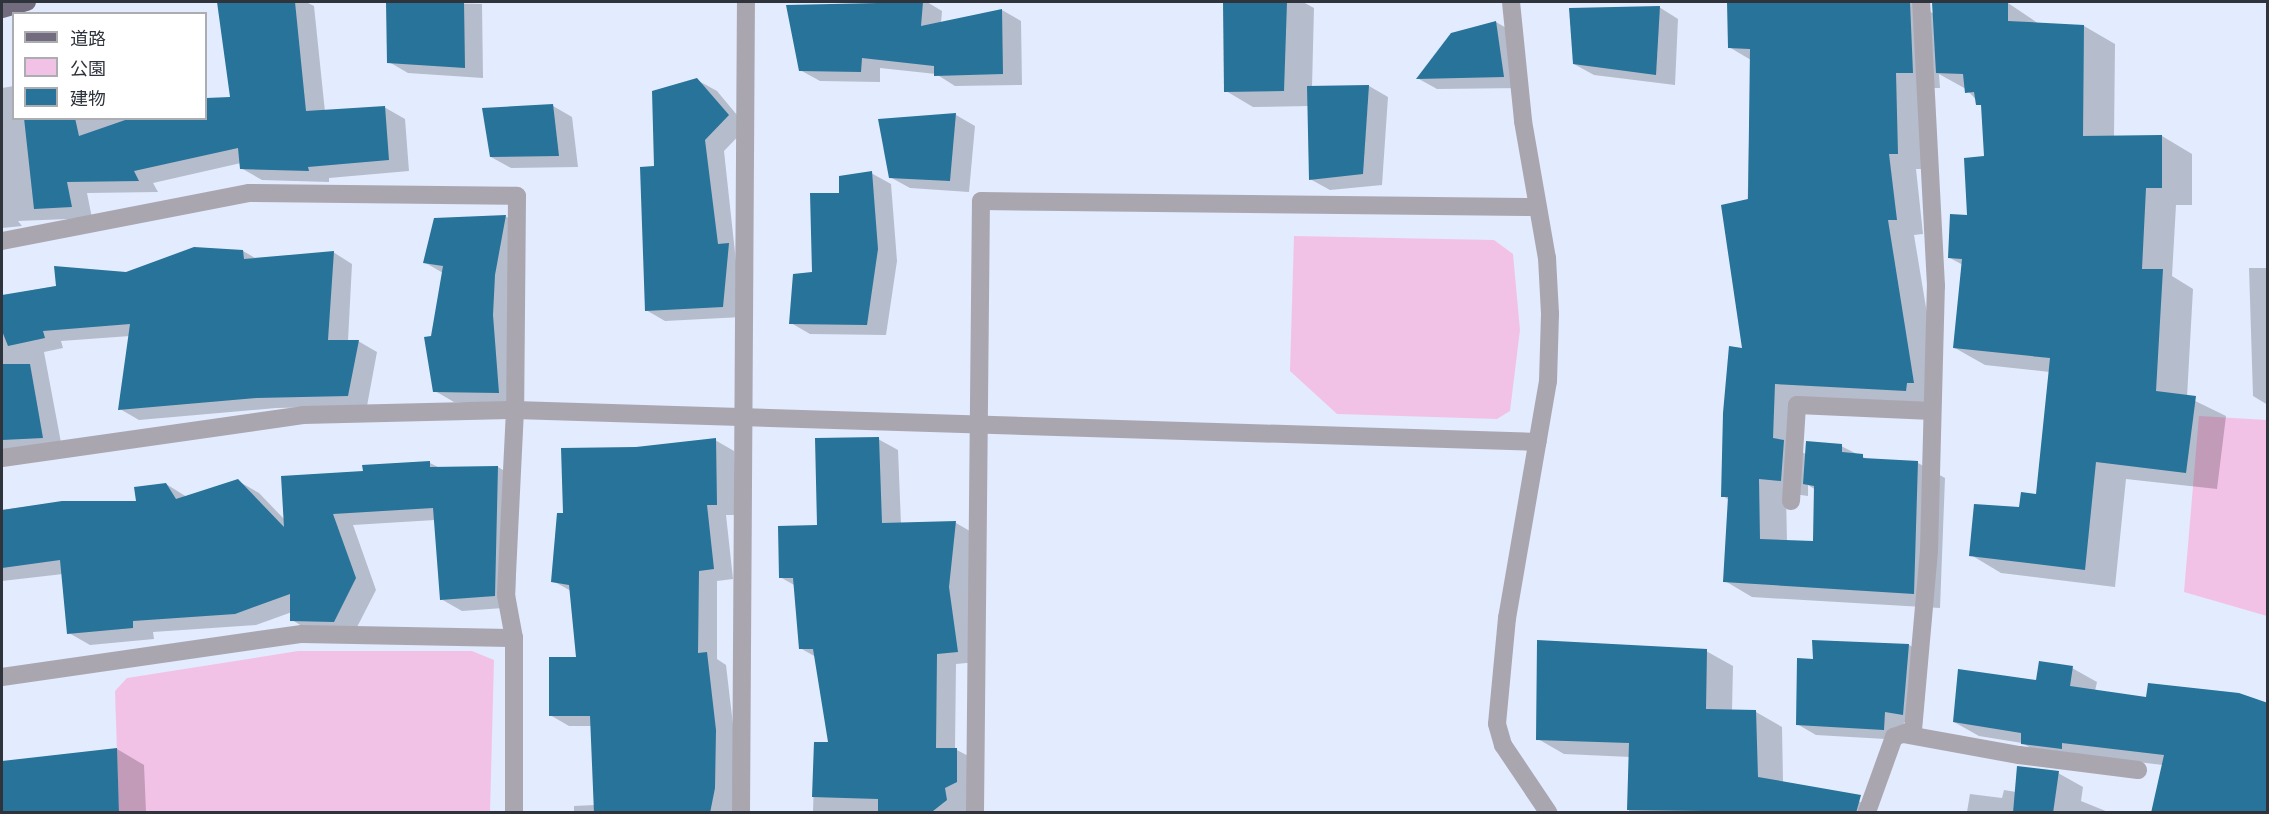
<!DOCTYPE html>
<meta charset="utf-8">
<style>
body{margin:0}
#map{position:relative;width:2269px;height:814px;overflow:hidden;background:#e3ebfe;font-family:"IBM Plex Sans","Noto Sans JP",sans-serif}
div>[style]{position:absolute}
.green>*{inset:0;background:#f2c2e6}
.shadow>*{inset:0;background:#0003}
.building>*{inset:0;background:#27739a}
.minor>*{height:18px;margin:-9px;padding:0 9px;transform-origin:9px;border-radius:9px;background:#a9a6b0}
.major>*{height:18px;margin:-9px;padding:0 9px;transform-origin:9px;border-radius:9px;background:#736c7f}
span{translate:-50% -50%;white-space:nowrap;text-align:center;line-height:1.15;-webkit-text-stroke:6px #fff;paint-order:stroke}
.frame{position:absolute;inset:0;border:3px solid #2f333c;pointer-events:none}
.legend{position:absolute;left:12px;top:12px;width:195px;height:108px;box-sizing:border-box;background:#fff;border:2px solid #acadb1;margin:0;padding:8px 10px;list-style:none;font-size:18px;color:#2f333c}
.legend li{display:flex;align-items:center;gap:12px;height:30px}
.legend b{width:30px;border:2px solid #acadb1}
</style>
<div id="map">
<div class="green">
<div style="clip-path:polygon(1294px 236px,1494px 240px,1513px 254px,1520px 330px,1510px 411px,1497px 419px,1337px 414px,1290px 371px)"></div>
<div style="clip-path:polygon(2199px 416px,2267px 420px,2267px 616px,2184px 592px)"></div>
<div style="clip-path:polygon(298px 651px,472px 651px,494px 660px,490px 812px,119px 812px,115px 691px,127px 678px)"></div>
</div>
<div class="shadow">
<div style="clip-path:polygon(219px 2px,306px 2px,314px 6px,325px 112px,384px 107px,405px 119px,409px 171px,329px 178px,329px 182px,262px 180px,241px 168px,241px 163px,153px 183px,158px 192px,87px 193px,92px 218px,18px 221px,22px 226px,2px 228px,2px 88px,14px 86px,14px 118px,206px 118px,206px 99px,232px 98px)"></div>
<div style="clip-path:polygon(388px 2px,482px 4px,483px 78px,408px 73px,389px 62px)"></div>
<div style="clip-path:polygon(878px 2px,927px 2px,942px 11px,941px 23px,1002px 10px,1021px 21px,1022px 85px,955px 86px,936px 74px,880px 68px,880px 82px,820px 81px,800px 70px)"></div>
<div style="clip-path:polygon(1225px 2px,1303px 2px,1314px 8px,1312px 87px,1369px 86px,1388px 97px,1382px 185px,1330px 190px,1310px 179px,1309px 106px,1253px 107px,1226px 91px)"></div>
<div style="clip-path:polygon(evenodd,1729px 2px,1914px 2px,1934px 14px,1933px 2px,2008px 3px,2039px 24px,2084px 26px,2115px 44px,2114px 137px,2162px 136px,2192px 154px,2192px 205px,2176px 205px,2172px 276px,2193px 289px,2187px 397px,2226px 416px,2217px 489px,2126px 479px,2115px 587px,2001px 573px,1971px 555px,2037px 495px,2050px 372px,1985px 365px,1955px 348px,1963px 265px,1950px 258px,1968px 216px,1985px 157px,1983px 107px,1966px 89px,1939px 74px,1940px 88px,1923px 88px,1925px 169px,1916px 169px,1923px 234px,1914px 235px,1941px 398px,1933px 406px,1801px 399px,1799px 450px,1807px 455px,1841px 446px,1869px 460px,1918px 463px,1945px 478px,1940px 608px,1752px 597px,1725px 581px,1729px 500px,1723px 496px,1744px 349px,1751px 60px,1729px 47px,1729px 2px,1808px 485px,1816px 490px,1814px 543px,1787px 542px,1786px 493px,1808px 496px,1808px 485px)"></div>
<div style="clip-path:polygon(1659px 7px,1678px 19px,1675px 85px,1594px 75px,1574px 64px)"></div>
<div style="clip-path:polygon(1496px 22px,1515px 33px,1523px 88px,1437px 89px,1419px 79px)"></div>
<div style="clip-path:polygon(697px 80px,717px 91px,747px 127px,724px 151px,742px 317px,665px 321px,646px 310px,655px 168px)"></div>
<div style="clip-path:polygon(553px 106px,572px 117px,578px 167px,511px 168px,491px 157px)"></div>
<div style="clip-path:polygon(956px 115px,975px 126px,969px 192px,910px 188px,890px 177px,880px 121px)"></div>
<div style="clip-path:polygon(871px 173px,891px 184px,897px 261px,886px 335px,810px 334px,791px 323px,813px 274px,841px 194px)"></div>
<div style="clip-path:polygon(505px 216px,524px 227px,518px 404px,454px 402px,435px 391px,432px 338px,443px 273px,424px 262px)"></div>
<div style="clip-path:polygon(243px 251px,257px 259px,333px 252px,352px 264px,348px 341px,358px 341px,377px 352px,367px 406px,276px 408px,139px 420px,120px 409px,130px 336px,61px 341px,63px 348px,44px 352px,62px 448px,2px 451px,2px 296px)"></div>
<div style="clip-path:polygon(2249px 268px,2268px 268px,2268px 405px,2253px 396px)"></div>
<div style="clip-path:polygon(878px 439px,898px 450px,901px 524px,956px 523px,975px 534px,977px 662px,956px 664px,955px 749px,976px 760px,977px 812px,813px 812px,815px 744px,830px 744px,816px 657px,800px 648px,796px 586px,780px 577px)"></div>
<div style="clip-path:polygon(715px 440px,734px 451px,736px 515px,726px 515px,733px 579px,717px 581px,717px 659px,726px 665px,735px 742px,732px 812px,574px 812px,574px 806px,595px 805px,592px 726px,569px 726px,550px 715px,577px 659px,571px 591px,553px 581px,564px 515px,636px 448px)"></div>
<div style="clip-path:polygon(430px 463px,440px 468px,498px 467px,518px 479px,515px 607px,462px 611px,441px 599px,435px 520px,353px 525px,376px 590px,354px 633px,312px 632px,292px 620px,292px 612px,256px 625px,153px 632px,154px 639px,90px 645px,69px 633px,63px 574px,2px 581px,2px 510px,62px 502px,137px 502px,166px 484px,187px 497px,238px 481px,259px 493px,285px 520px,364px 472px)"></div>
<div style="clip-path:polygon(1814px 642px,1909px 645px,1928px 656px,1922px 725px,1904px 722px,1903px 740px,1816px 735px,1797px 724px,1814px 660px)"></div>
<div style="clip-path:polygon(1706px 651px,1733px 666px,1732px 711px,1756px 712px,1782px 727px,1783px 782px,1844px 793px,1871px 808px,1870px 812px,1629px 812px,1631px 757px,1564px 754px,1538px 739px)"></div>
<div style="clip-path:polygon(2072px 668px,2097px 682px,2095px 691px,2147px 699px,2268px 704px,2163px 765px,2087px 756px,2047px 757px,2022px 743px,1979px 736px,1954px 722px)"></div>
<div style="clip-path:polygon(117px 749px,144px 765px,146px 812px,2px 812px,2px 762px)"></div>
<div style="clip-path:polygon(2058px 773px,2083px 787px,2081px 801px,2108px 812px,1967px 812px,1970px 794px,2002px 798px,2004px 790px,2016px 792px)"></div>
</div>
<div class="building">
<div style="clip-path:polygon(217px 2px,295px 2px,306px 111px,385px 106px,389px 160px,308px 167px,309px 171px,240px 169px,238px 148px,134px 171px,139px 181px,67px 182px,72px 207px,34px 209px,24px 118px,75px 118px,79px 136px,131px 118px,206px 118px,206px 98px,230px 97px)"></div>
<div style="clip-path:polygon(386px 2px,464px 2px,465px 68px,387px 63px)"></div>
<div style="clip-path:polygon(923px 2px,921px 26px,1002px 9px,1003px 74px,934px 76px,934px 66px,862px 58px,861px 72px,799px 71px,786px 5px)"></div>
<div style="clip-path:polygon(1223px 2px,1287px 2px,1284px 91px,1224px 92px)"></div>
<div style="clip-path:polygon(1727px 2px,1910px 2px,1913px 73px,1896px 73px,1898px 154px,1889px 154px,1897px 220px,1888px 220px,1914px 383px,1907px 383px,1906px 391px,1775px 384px,1773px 438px,1784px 440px,1781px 481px,1759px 479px,1760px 539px,1813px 541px,1814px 486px,1803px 484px,1806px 441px,1842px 444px,1842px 452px,1863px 454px,1863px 458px,1918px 461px,1914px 594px,1723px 582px,1728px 497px,1721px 497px,1723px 413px,1729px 346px,1742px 348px,1721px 205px,1748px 199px,1750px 49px,1728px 48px)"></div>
<div style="clip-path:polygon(1932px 2px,2008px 2px,2008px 21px,2084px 25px,2083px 136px,2162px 135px,2162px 188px,2146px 188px,2142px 269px,2163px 269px,2156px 391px,2196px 396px,2186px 473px,2096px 462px,2085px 570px,1969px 556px,1974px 504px,2019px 507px,2021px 492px,2036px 494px,2050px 358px,1953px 348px,1962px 259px,1948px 258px,1950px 214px,1967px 215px,1964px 158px,1984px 156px,1981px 105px,1976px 105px,1974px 92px,1965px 93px,1963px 74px,1936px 73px)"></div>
<div style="clip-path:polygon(1660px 6px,1656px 75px,1573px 64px,1569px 8px)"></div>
<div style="clip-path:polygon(1496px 21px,1504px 77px,1416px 79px,1451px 33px)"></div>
<div style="clip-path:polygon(697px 78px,729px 115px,705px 140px,718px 244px,729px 243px,723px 307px,645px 311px,640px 167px,654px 166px,652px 91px)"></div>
<div style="clip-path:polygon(1369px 85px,1363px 174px,1309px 180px,1307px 86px)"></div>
<div style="clip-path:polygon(553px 104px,559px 156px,490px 157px,482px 108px)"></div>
<div style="clip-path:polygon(956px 113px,950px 181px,889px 178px,878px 119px)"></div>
<div style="clip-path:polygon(872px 171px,878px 249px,867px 325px,789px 324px,793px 274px,812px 272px,810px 193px,839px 193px,839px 176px)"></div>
<div style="clip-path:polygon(506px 215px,495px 275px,493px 315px,499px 393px,433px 392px,424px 337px,431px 336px,443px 266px,423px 263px,434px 218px)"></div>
<div style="clip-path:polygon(194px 247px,243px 250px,244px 259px,334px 251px,328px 340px,359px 340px,348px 396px,256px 398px,118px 410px,130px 324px,43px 331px,45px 338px,8px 346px,2px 331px,2px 295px,56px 286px,54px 266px,126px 272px)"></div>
<div style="clip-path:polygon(2px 364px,30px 364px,43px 438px,2px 440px)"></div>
<div style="clip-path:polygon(879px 437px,882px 523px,956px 521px,949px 587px,958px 652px,937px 654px,936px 748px,957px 748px,957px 782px,945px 788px,947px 800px,933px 811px,878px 812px,878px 799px,812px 797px,814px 742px,828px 742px,813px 649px,799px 649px,793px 578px,779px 578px,778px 526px,817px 525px,815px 438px)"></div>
<div style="clip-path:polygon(716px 438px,717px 505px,707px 505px,714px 569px,699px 571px,698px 653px,707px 652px,716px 730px,715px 788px,710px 813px,594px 813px,590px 716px,549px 716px,549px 657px,576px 657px,569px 585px,551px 582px,557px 513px,563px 513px,561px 448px,636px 447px)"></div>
<div style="clip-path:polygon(430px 461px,430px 467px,498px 466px,495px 596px,440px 600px,433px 508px,333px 514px,356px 578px,334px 622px,290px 621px,290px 594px,235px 614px,133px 621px,133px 628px,67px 634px,60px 560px,2px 568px,2px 510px,62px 501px,136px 501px,134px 487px,166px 483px,176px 499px,238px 479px,284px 527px,281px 476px,363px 471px,362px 465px)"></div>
<div style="clip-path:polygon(1537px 640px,1707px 649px,1706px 709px,1756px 710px,1758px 777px,1861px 795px,1856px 813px,1627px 810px,1629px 743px,1536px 740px)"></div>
<div style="clip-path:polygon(1812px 640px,1909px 644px,1903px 715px,1885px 712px,1884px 730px,1796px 725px,1797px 658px,1813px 659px)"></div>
<div style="clip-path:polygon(2039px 661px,2073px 666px,2070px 686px,2146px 697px,2148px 683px,2239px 693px,2268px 703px,2268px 813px,2151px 813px,2164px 755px,2062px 743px,2062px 749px,2021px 744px,2021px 733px,1953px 722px,1958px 669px,2036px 680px)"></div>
<div style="clip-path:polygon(117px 748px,119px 813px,2px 813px,2px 761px)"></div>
<div style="clip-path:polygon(2017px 766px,2059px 771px,2053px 813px,2013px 813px)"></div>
</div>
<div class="minor">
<div style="left:1511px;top:2px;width:120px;rotate:84.2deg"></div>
<div style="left:1523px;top:121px;width:139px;rotate:80.1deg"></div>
<div style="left:1547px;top:258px;width:56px;rotate:86.9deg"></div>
<div style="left:1550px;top:314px;width:67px;rotate:91.7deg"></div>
<div style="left:1548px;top:381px;width:241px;rotate:99.8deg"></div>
<div style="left:1507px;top:618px;width:106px;rotate:95.4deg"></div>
<div style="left:1497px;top:724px;width:22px;rotate:74deg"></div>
<div style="left:1503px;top:745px;width:81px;rotate:56.1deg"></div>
<div style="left:2px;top:241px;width:252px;rotate:-11deg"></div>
<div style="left:249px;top:193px;width:268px;rotate:0.6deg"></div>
<div style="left:517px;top:196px;width:214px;rotate:90.5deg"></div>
<div style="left:515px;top:410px;width:185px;rotate:92.8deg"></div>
<div style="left:506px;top:595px;width:44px;rotate:79.5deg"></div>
<div style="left:514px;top:638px;width:174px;rotate:90deg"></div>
<div style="left:2px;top:458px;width:304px;rotate:-8.1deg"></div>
<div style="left:303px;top:415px;width:212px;rotate:-1.4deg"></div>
<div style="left:515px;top:410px;width:1023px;rotate:1.79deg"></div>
<div style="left:1791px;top:501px;width:96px;rotate:-86.4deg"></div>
<div style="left:1797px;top:405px;width:135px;rotate:2.5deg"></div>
<div style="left:2px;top:677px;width:303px;rotate:-8.2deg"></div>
<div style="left:302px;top:634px;width:212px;rotate:1.1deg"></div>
<div style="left:1903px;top:734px;width:118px;rotate:10.3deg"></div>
<div style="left:2019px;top:755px;width:120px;rotate:7.2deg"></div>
<div style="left:741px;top:812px;width:810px;rotate:-89.65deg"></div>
<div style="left:975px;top:812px;width:611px;rotate:-89.44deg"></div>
<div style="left:981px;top:201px;width:555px;rotate:0.62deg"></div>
<div style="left:1867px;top:812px;width:80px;rotate:-70.2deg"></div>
<div style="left:1894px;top:737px;width:20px;rotate:-20deg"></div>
<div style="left:1913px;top:730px;width:181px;rotate:-84.9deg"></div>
<div style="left:1929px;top:550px;width:264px;rotate:-88.5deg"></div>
<div style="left:1936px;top:286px;width:284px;rotate:-93deg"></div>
</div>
<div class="major">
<div style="left:2px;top:9px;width:26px;rotate:-16deg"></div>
</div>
<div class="frame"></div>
<ul class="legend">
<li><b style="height:8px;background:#736c7f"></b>道路</li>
<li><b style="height:16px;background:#f2c2e6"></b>公園</li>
<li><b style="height:16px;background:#27739a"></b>建物</li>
</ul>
</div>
